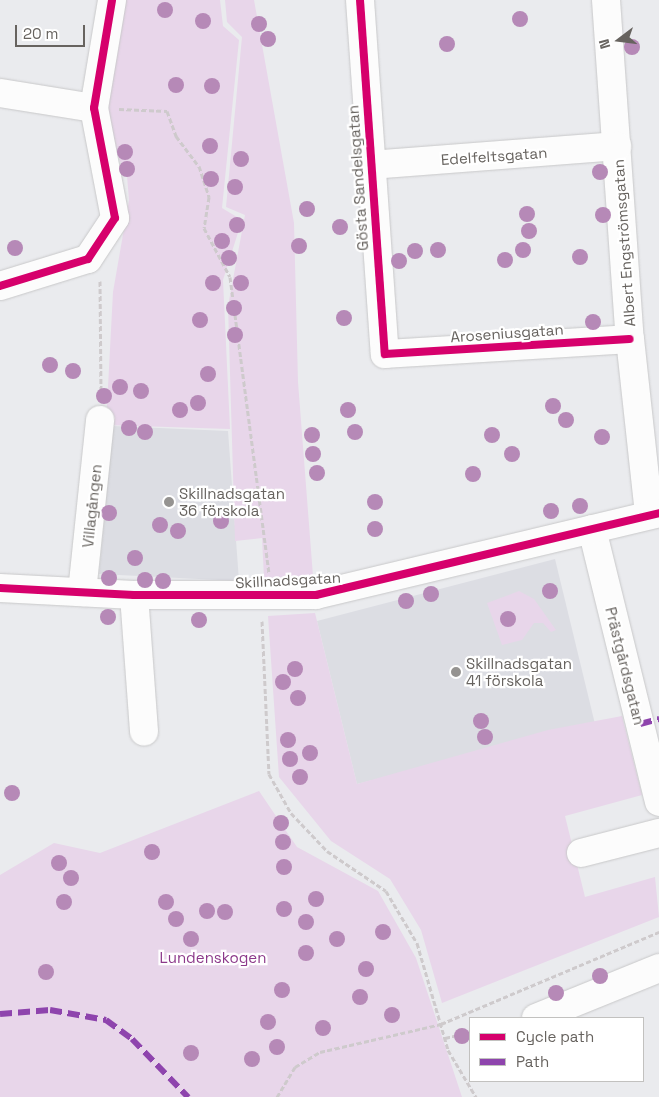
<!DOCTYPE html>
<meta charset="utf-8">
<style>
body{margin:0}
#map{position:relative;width:659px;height:1097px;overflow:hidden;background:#eaebee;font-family:"Space Grotesk",sans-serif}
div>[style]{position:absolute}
.education>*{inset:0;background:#dcdde3}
.green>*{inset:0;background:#e8d6ea}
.path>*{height:3px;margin-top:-1.5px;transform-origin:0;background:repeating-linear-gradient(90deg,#cecacc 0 5px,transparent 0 7.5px)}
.roads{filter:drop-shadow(0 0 1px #c8c8c9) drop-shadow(0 0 1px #c8c8c9)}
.minor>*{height:28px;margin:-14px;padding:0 14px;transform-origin:14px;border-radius:14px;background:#fcfcfc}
.quiet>*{height:6px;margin-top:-3px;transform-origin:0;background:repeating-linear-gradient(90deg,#8e44ad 0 12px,transparent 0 18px)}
.cycleway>*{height:8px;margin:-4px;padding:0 4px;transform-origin:4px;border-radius:4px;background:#d6006c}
.trees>*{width:16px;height:16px;margin:-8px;border-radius:50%;background:#b689b7}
.dots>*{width:14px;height:14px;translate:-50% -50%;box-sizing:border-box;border:2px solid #fff;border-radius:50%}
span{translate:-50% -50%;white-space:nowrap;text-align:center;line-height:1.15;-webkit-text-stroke:4.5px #fff;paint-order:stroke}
.street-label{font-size:15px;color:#67635f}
.poi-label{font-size:15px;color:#67635f}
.left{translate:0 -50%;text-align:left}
.park-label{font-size:15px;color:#8c398a}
.legend{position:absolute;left:469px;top:1017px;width:175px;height:65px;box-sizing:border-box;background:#fff;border:1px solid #c2c1bf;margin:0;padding:6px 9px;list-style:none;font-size:15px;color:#67635f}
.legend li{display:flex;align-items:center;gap:10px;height:25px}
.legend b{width:25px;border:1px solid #c2c1bf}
.north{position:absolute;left:594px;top:15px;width:50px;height:50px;-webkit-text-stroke:4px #fff;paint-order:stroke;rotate:255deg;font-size:14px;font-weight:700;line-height:20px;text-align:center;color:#67635f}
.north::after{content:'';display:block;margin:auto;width:18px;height:22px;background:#67635f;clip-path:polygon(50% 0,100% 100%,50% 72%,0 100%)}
.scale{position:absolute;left:15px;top:25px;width:70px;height:22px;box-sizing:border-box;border:2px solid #67635f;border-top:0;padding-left:6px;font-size:15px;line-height:18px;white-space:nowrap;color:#67635f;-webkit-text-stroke:4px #fff;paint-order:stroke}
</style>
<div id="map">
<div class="education">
<div style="clip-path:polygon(113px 426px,228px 431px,239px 581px,99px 574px)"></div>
<div style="clip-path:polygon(555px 559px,595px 724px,357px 784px,317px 621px)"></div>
</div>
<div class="green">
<div style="clip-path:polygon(124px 0,220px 0,223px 26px,239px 40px,222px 208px,242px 220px,223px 280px,230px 429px,106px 425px,113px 292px,129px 200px,127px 176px,97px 112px)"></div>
<div style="clip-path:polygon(225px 0,254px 0,294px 223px,298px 382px,313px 576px,264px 578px,262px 538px,235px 541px,228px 306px,245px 215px,226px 207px,242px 37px,227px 22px)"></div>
<div style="clip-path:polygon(519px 591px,534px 599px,556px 630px,551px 632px,543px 623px,534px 623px,522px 640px,502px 645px,487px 603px)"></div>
<div style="clip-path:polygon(315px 613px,357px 784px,548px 730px,622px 716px,642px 795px,565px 816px,585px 897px,655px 877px,659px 917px,442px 1003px,421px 930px,390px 879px,331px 841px,279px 777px,268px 616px)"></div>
<div style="clip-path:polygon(259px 791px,297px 847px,378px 891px,416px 958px,462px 1097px,0 1097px,0 875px,54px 843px,100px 853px)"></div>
</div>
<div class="path">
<div style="left:119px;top:109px;width:48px;rotate:2.4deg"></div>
<div style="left:167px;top:111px;width:27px;rotate:70deg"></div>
<div style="left:176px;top:136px;width:38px;rotate:53deg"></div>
<div style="left:199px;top:166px;width:33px;rotate:72deg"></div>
<div style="left:209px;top:197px;width:31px;rotate:99deg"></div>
<div style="left:204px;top:228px;width:55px;rotate:62deg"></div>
<div style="left:230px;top:277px;width:298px;rotate:82.5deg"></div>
<div style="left:100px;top:281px;width:116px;rotate:89.5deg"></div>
<div style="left:262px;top:621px;width:153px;rotate:87.4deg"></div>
<div style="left:269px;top:774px;width:45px;rotate:60.6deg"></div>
<div style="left:291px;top:813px;width:52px;rotate:46.5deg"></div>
<div style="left:327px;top:851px;width:71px;rotate:34.1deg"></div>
<div style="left:386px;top:891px;width:61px;rotate:59.2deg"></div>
<div style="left:417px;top:943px;width:111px;rotate:73.8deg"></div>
<div style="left:448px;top:1050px;width:55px;rotate:59.2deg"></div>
<div style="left:445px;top:1038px;width:26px;rotate:-13deg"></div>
<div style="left:277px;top:1097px;width:35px;rotate:-59deg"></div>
<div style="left:295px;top:1067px;width:29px;rotate:-31deg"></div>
<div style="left:320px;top:1052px;width:124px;rotate:-13deg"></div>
<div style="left:441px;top:1024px;width:237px;rotate:-22.9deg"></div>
</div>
<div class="roads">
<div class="minor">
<div style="left:360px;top:0;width:355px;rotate:86deg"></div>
<div style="left:385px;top:354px;width:245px;rotate:-3.5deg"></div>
<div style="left:606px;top:0;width:340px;rotate:86deg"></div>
<div style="left:630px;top:339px;width:177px;rotate:83.8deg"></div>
<div style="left:0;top:93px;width:95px;rotate:9.1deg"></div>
<div style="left:371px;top:165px;width:247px;rotate:-4.4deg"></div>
<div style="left:0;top:286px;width:92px;rotate:-17.1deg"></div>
<div style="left:88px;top:259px;width:49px;rotate:-56.6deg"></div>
<div style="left:115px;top:218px;width:112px;rotate:-100.8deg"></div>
<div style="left:94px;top:108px;width:109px;rotate:-80.5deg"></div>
<div style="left:592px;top:529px;width:281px;rotate:76.2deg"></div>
<div style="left:0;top:588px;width:134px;rotate:3deg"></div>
<div style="left:134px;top:595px;width:182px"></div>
<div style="left:316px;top:595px;width:353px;rotate:-13.4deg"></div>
<div style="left:82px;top:592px;width:173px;rotate:-84deg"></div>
<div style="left:134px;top:595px;width:137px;rotate:85.8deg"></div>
<div style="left:581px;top:853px;width:81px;rotate:-14.4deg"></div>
<div style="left:536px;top:1018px;width:133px;rotate:-22.1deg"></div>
</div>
</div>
<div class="quiet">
<div style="left:640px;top:724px;width:20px;rotate:-15deg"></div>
<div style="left:0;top:1014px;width:50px;rotate:-4.6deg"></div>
<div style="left:50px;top:1010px;width:57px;rotate:10.1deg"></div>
<div style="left:106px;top:1020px;width:32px;rotate:36deg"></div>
<div style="left:132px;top:1039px;width:81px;rotate:46deg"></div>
</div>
<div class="cycleway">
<div style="left:360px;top:0;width:355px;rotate:86deg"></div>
<div style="left:385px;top:354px;width:245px;rotate:-3.5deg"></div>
<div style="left:0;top:286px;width:92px;rotate:-17.1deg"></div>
<div style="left:88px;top:259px;width:49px;rotate:-56.6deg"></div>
<div style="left:115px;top:218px;width:112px;rotate:-100.8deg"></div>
<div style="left:94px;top:108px;width:109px;rotate:-80.5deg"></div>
<div style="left:0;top:588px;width:134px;rotate:3deg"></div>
<div style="left:134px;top:595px;width:182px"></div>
<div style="left:316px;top:595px;width:353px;rotate:-13.4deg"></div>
</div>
<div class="trees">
<div style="left:165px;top:10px"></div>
<div style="left:520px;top:19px"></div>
<div style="left:203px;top:21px"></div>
<div style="left:259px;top:24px"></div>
<div style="left:268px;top:39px"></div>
<div style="left:447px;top:44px"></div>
<div style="left:632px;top:47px"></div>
<div style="left:176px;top:85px"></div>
<div style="left:212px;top:86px"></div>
<div style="left:210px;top:146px"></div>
<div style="left:125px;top:152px"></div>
<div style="left:241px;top:159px"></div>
<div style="left:127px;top:169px"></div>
<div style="left:600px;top:172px"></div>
<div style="left:211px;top:179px"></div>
<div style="left:235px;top:187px"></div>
<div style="left:307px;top:209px"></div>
<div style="left:527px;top:214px"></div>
<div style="left:603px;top:215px"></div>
<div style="left:237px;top:225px"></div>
<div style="left:340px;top:227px"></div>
<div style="left:529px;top:231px"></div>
<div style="left:222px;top:241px"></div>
<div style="left:299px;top:246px"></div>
<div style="left:15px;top:248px"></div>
<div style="left:438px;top:250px"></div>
<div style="left:523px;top:250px"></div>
<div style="left:415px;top:251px"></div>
<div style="left:580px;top:257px"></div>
<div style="left:229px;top:258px"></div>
<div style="left:505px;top:260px"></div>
<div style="left:399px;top:261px"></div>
<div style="left:213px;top:283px"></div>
<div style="left:241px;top:283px"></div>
<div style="left:234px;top:308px"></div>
<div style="left:344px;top:318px"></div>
<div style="left:200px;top:320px"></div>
<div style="left:593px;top:322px"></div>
<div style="left:235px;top:335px"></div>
<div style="left:50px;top:365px"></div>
<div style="left:73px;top:371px"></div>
<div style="left:208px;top:374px"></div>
<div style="left:120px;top:387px"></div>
<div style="left:141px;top:391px"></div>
<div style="left:104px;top:396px"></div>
<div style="left:198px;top:403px"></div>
<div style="left:553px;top:406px"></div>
<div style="left:180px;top:410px"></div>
<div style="left:348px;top:410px"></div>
<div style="left:566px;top:420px"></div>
<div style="left:129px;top:428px"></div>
<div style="left:145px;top:432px"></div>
<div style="left:355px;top:432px"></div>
<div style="left:312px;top:435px"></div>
<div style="left:492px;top:435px"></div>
<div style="left:602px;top:437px"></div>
<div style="left:313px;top:454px"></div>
<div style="left:512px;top:454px"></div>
<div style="left:317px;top:473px"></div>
<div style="left:473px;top:474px"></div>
<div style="left:375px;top:502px"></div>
<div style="left:580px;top:506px"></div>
<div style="left:551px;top:511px"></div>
<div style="left:109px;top:513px"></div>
<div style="left:221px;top:521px"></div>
<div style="left:160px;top:525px"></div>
<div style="left:375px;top:529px"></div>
<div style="left:178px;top:531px"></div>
<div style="left:135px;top:558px"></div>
<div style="left:109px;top:578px"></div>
<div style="left:145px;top:580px"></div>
<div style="left:163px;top:581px"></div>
<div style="left:550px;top:591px"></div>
<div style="left:431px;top:594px"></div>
<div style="left:406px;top:601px"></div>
<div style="left:108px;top:617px"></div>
<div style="left:508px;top:619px"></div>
<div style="left:199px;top:620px"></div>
<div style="left:295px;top:669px"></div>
<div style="left:283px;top:682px"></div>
<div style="left:298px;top:698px"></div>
<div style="left:481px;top:721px"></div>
<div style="left:485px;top:737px"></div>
<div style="left:288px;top:740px"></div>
<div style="left:310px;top:753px"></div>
<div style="left:290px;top:759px"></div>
<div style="left:300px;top:777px"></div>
<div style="left:12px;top:793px"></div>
<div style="left:281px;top:823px"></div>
<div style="left:283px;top:842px"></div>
<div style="left:152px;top:852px"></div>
<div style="left:59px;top:863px"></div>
<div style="left:284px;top:867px"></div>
<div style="left:71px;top:878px"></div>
<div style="left:316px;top:899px"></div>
<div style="left:64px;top:902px"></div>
<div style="left:166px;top:902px"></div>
<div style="left:284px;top:909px"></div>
<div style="left:207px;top:911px"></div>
<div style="left:225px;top:912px"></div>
<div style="left:176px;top:919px"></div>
<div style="left:306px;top:922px"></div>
<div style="left:383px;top:932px"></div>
<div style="left:191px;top:939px"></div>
<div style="left:337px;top:939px"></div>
<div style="left:306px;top:953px"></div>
<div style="left:366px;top:969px"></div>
<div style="left:46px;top:972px"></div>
<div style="left:600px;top:976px"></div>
<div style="left:282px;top:990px"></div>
<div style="left:556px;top:993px"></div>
<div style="left:360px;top:997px"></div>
<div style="left:392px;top:1015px"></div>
<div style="left:268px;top:1022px"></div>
<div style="left:323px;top:1028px"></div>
<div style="left:462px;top:1036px"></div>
<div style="left:277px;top:1047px"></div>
<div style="left:191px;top:1053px"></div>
<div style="left:252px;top:1059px"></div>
</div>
<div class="dots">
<div style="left:169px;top:502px;background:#959391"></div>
<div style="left:456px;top:672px;background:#959391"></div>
</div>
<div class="street-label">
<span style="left:494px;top:156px;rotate:-4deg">Edelfeltsgatan</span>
<span style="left:358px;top:178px;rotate:-94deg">Gösta Sandelsgatan</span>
<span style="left:624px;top:243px;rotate:-94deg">Albert Engströmsgatan</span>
<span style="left:507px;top:333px;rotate:-4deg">Aroseniusgatan</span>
<span style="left:92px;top:506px;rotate:-84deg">Villagången</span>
<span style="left:288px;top:580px;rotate:-3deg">Skillnadsgatan</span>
<span style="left:625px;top:666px;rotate:76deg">Prästgårdsgatan</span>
</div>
<div class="poi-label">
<span class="left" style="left:179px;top:502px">Skillnadsgatan<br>36 förskola</span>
<span class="left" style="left:466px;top:672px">Skillnadsgatan<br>41 förskola</span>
</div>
<div class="park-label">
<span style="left:213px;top:958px">Lundenskogen</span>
</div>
<ul class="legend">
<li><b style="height:6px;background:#d6006c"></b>Cycle path</li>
<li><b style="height:6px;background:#8e44ad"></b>Path</li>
</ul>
<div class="north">N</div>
<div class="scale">20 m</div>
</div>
